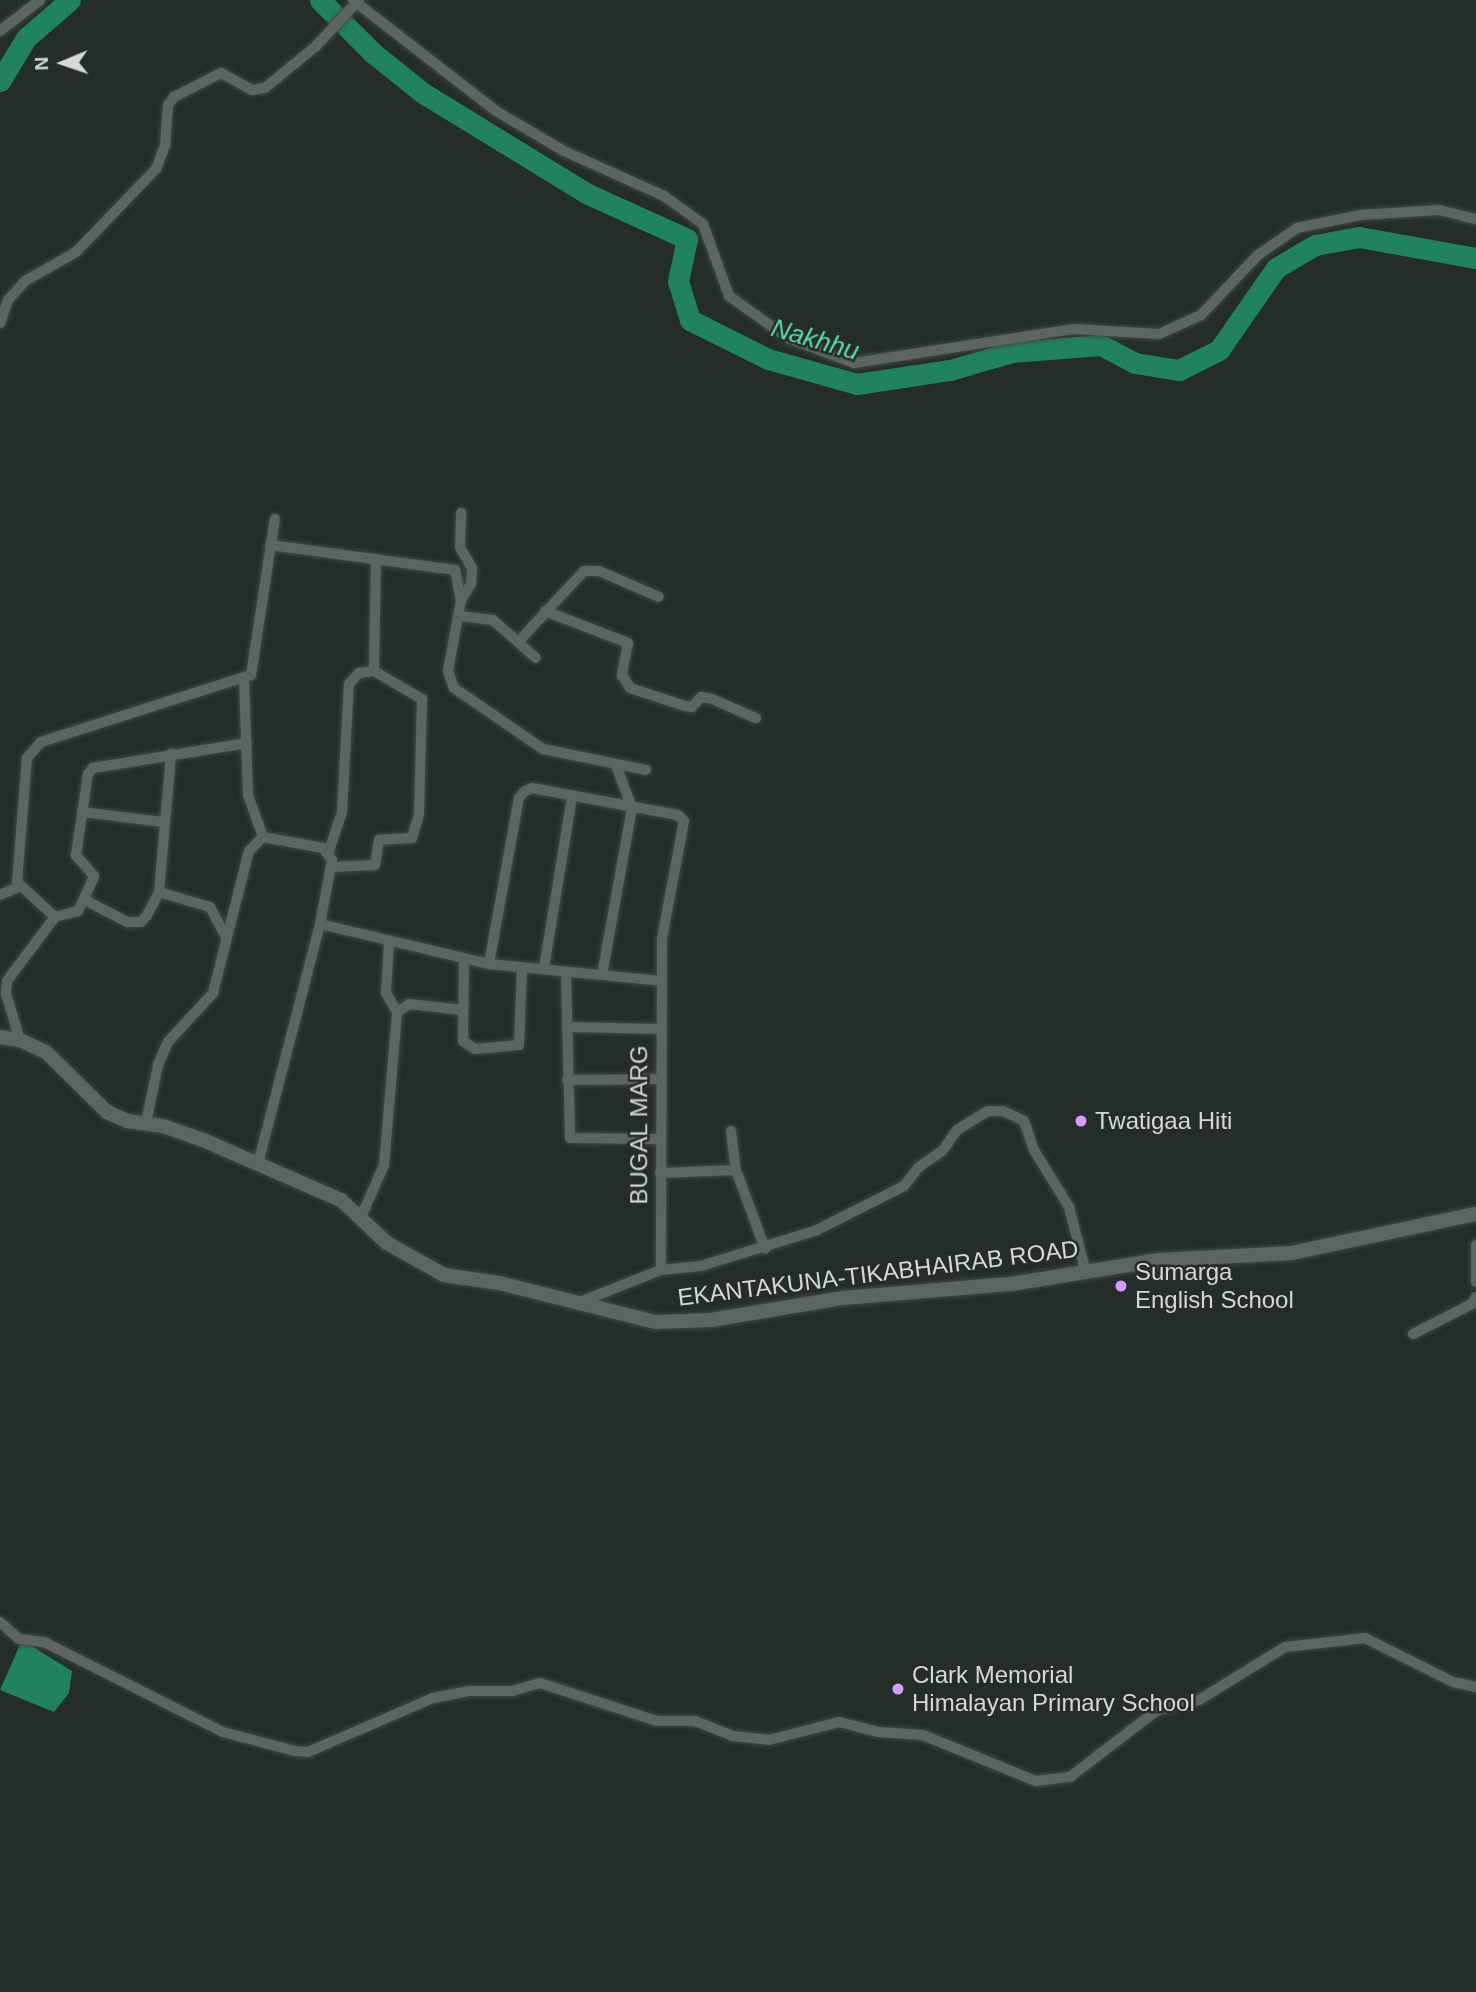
<!DOCTYPE html>
<style>
body{margin:0}
#map{position:relative;width:1476px;height:1992px;overflow:hidden;background:#252d29;font-family:Helvetica,sans-serif}
div>[style]{position:absolute}
.water>*{inset:0;background:#20835b}
.river>*{height:21px;margin:-10.5px;padding:0 10.5px;transform-origin:10.5px;border-radius:10.5px;background:#20835b}
.roads{filter:drop-shadow(0 0 2px #414844) drop-shadow(0 0 2px #414844)}
.street>*{height:10px;margin:-5px;padding:0 5px;transform-origin:5px;border-radius:5px;background:#5d6561}
.secondary>*{height:14px;margin:-7px;padding:0 7px;transform-origin:7px;border-radius:7px;background:#5d6561}
.dots>*{width:19px;height:19px;translate:-50% -50%;box-sizing:border-box;border:4px solid #252d29;border-radius:50%}
span{translate:-50% -50%;white-space:nowrap;text-align:center;line-height:1.15;-webkit-text-stroke:5px #252d29;paint-order:stroke}
.poi-label{font-size:24px;color:#d3d8d5}
.left{translate:0 -50%;text-align:left}
.street-label{font-size:24px;color:#d3d8d5}
.water-label{font-size:26px;color:#5fdca4;font-style:italic}
.north{position:absolute;left:28px;top:28px;width:70px;height:70px;-webkit-text-stroke:5px #252d29;paint-order:stroke;rotate:268deg;font-size:19px;font-weight:700;line-height:28px;text-align:center;color:#d3d8d5}
.north::after{content:'';display:block;margin:auto;width:24px;height:32px;background:#d3d8d5;clip-path:polygon(50% 0,100% 100%,50% 72%,0 100%)}
</style>
<div id="map">
<div class="water">
<div style="clip-path:polygon(22px 1640px,72px 1671px,69px 1693px,54px 1712px,0 1690px)"></div>
</div>
<div class="river">
<div style="left:320px;top:0;width:75px;rotate:45deg"></div>
<div style="left:373px;top:53px;width:64px;rotate:38.7deg"></div>
<div style="left:423px;top:93px;width:193px;rotate:31.5deg"></div>
<div style="left:588px;top:194px;width:109px;rotate:24.4deg"></div>
<div style="left:687px;top:239px;width:43px;rotate:102.1deg"></div>
<div style="left:678px;top:281px;width:41px;rotate:72.9deg"></div>
<div style="left:690px;top:320px;width:87px;rotate:26.6deg"></div>
<div style="left:768px;top:359px;width:92px;rotate:15.7deg"></div>
<div style="left:857px;top:384px;width:94px;rotate:-8.6deg"></div>
<div style="left:950px;top:370px;width:65px;rotate:-16.2deg"></div>
<div style="left:1012px;top:352px;width:89px;rotate:-4.5deg"></div>
<div style="left:1101px;top:345px;width:38px;rotate:28deg"></div>
<div style="left:1135px;top:363px;width:45px;rotate:9deg"></div>
<div style="left:1179px;top:370px;width:45px;rotate:-26.6deg"></div>
<div style="left:1219px;top:350px;width:100px;rotate:-55.2deg"></div>
<div style="left:1276px;top:268px;width:45px;rotate:-30.5deg"></div>
<div style="left:1315px;top:245px;width:45px;rotate:-10.3deg"></div>
<div style="left:1359px;top:237px;width:119px;rotate:10.2deg"></div>
<div style="left:0;top:81px;width:50px;rotate:-58.8deg"></div>
<div style="left:26px;top:38px;width:58px;rotate:-40.8deg"></div>
</div>
<div class="roads">
<div class="street">
<div style="left:353px;top:0;width:181px;rotate:37.8deg"></div>
<div style="left:496px;top:111px;width:79px;rotate:30.5deg"></div>
<div style="left:564px;top:151px;width:110px;rotate:24.2deg"></div>
<div style="left:664px;top:196px;width:48px;rotate:35.7deg"></div>
<div style="left:703px;top:224px;width:77px;rotate:70.1deg"></div>
<div style="left:729px;top:296px;width:72px;rotate:35.4deg"></div>
<div style="left:788px;top:338px;width:71px;rotate:20.7deg"></div>
<div style="left:854px;top:363px;width:223px;rotate:-8.8deg"></div>
<div style="left:1074px;top:329px;width:85px;rotate:3.4deg"></div>
<div style="left:1159px;top:334px;width:46px;rotate:-24.3deg"></div>
<div style="left:1201px;top:315px;width:83px;rotate:-46.5deg"></div>
<div style="left:1258px;top:255px;width:47px;rotate:-34.7deg"></div>
<div style="left:1297px;top:228px;width:64px;rotate:-11.7deg"></div>
<div style="left:1360px;top:215px;width:79px;rotate:-3.6deg"></div>
<div style="left:1439px;top:210px;width:38px;rotate:14deg"></div>
<div style="left:0;top:31px;width:51px;rotate:-37.8deg"></div>
<div style="left:0;top:323px;width:24px;rotate:-71deg"></div>
<div style="left:8px;top:300px;width:25px;rotate:-48deg"></div>
<div style="left:25px;top:281px;width:59px;rotate:-29.6deg"></div>
<div style="left:76px;top:252px;width:115px;rotate:-46.1deg"></div>
<div style="left:156px;top:169px;width:25px;rotate:-69deg"></div>
<div style="left:165px;top:146px;width:41px;rotate:-85.8deg"></div>
<div style="left:168px;top:105px;width:10px;rotate:-53deg"></div>
<div style="left:174px;top:97px;width:53px;rotate:-27.1deg"></div>
<div style="left:221px;top:73px;width:35px;rotate:29deg"></div>
<div style="left:252px;top:90px;width:13px;rotate:-9deg"></div>
<div style="left:265px;top:88px;width:66px;rotate:-39.5deg"></div>
<div style="left:316px;top:46px;width:63px;rotate:-46.9deg"></div>
<div style="left:270px;top:545px;width:187px;rotate:7.7deg"></div>
<div style="left:455px;top:570px;width:31px;rotate:79deg"></div>
<div style="left:461px;top:600px;width:72px;rotate:100.4deg"></div>
<div style="left:448px;top:671px;width:18px;rotate:71deg"></div>
<div style="left:454px;top:688px;width:108px;rotate:34.4deg"></div>
<div style="left:543px;top:749px;width:105px;rotate:11.5deg"></div>
<div style="left:461px;top:600px;width:19px;rotate:-58deg"></div>
<div style="left:471px;top:584px;width:16px;rotate:-86deg"></div>
<div style="left:472px;top:568px;width:24px;rotate:-120deg"></div>
<div style="left:460px;top:547px;width:34px;rotate:-88deg"></div>
<div style="left:545px;top:611px;width:89px;rotate:21.1deg"></div>
<div style="left:628px;top:643px;width:33px;rotate:101deg"></div>
<div style="left:622px;top:675px;width:15px;rotate:58deg"></div>
<div style="left:630px;top:688px;width:58px;rotate:18.1deg"></div>
<div style="left:685px;top:706px;width:7px;rotate:8deg"></div>
<div style="left:692px;top:707px;width:13px;rotate:-48deg"></div>
<div style="left:701px;top:697px;width:11px;rotate:10deg"></div>
<div style="left:712px;top:699px;width:48px;rotate:23.4deg"></div>
<div style="left:460px;top:616px;width:33px;rotate:7deg"></div>
<div style="left:493px;top:620px;width:57px;rotate:41.5deg"></div>
<div style="left:519px;top:641px;width:96px;rotate:-47.1deg"></div>
<div style="left:584px;top:571px;width:15px"></div>
<div style="left:599px;top:571px;width:65px;rotate:23.4deg"></div>
<div style="left:374px;top:671px;width:112px;rotate:-89deg"></div>
<div style="left:244px;top:680px;width:115px;rotate:88deg"></div>
<div style="left:248px;top:795px;width:45px;rotate:70.3deg"></div>
<div style="left:82px;top:812px;width:83px;rotate:7deg"></div>
<div style="left:329px;top:851px;width:41px;rotate:-71.6deg"></div>
<div style="left:342px;top:812px;width:128px;rotate:-86.9deg"></div>
<div style="left:349px;top:684px;width:15px;rotate:-48deg"></div>
<div style="left:359px;top:673px;width:15px;rotate:-8deg"></div>
<div style="left:374px;top:671px;width:56px;rotate:30.3deg"></div>
<div style="left:422px;top:699px;width:115px;rotate:91.5deg"></div>
<div style="left:419px;top:814px;width:25px;rotate:106deg"></div>
<div style="left:412px;top:838px;width:33px;rotate:177deg"></div>
<div style="left:379px;top:840px;width:25px;rotate:99deg"></div>
<div style="left:375px;top:865px;width:43px;rotate:177.3deg"></div>
<div style="left:159px;top:892px;width:53px;rotate:16.4deg"></div>
<div style="left:210px;top:907px;width:34px;rotate:62deg"></div>
<div style="left:0;top:895px;width:20px;rotate:-24deg"></div>
<div style="left:85px;top:900px;width:47px;rotate:27.6deg"></div>
<div style="left:127px;top:922px;width:14px"></div>
<div style="left:141px;top:922px;width:9px;rotate:-49deg"></div>
<div style="left:147px;top:915px;width:26px;rotate:-62deg"></div>
<div style="left:159px;top:892px;width:139px;rotate:-85deg"></div>
<div style="left:55px;top:917px;width:24px;rotate:-15deg"></div>
<div style="left:78px;top:911px;width:38px;rotate:-65deg"></div>
<div style="left:94px;top:876px;width:28px;rotate:-131deg"></div>
<div style="left:76px;top:855px;width:82px;rotate:-81.6deg"></div>
<div style="left:88px;top:774px;width:8px;rotate:-50deg"></div>
<div style="left:93px;top:768px;width:156px;rotate:-9.2deg"></div>
<div style="left:320px;top:924px;width:174px;rotate:13.3deg"></div>
<div style="left:489px;top:964px;width:173px;rotate:5.6deg"></div>
<div style="left:389px;top:942px;width:51px;rotate:93.4deg"></div>
<div style="left:386px;top:993px;width:22px;rotate:60deg"></div>
<div style="left:464px;top:958px;width:83px;rotate:90.7deg"></div>
<div style="left:463px;top:1041px;width:14px;rotate:34deg"></div>
<div style="left:475px;top:1049px;width:44px;rotate:-5.2deg"></div>
<div style="left:519px;top:1045px;width:78px;rotate:-87.8deg"></div>
<div style="left:489px;top:964px;width:169px;rotate:-79.8deg"></div>
<div style="left:519px;top:798px;width:9px;rotate:-49deg"></div>
<div style="left:525px;top:791px;width:8px;rotate:-23deg"></div>
<div style="left:532px;top:788px;width:148px;rotate:10.5deg"></div>
<div style="left:678px;top:815px;width:8px;rotate:45deg"></div>
<div style="left:684px;top:821px;width:120px;rotate:100.6deg"></div>
<div style="left:662px;top:939px;width:331px;rotate:90.2deg"></div>
<div style="left:544px;top:968px;width:173px;rotate:-80.7deg"></div>
<div style="left:566px;top:972px;width:166px;rotate:88.6deg"></div>
<div style="left:570px;top:1138px;width:89px;rotate:0.6deg"></div>
<div style="left:602px;top:975px;width:170px;rotate:-79.8deg"></div>
<div style="left:632px;top:808px;width:46px;rotate:-110.4deg"></div>
<div style="left:567px;top:1027px;width:94px;rotate:1.2deg"></div>
<div style="left:20px;top:1040px;width:48px;rotate:-106.9deg"></div>
<div style="left:6px;top:994px;width:13px;rotate:-86deg"></div>
<div style="left:7px;top:981px;width:80px;rotate:-53.1deg"></div>
<div style="left:55px;top:917px;width:52px;rotate:-137.4deg"></div>
<div style="left:17px;top:882px;width:124px;rotate:-85.4deg"></div>
<div style="left:27px;top:758px;width:21px;rotate:-49deg"></div>
<div style="left:41px;top:742px;width:220px;rotate:-17.7deg"></div>
<div style="left:251px;top:675px;width:158px;rotate:-81.3deg"></div>
<div style="left:567px;top:1080px;width:94px;rotate:-0.6deg"></div>
<div style="left:146px;top:1123px;width:59px;rotate:-78.3deg"></div>
<div style="left:158px;top:1065px;width:25px;rotate:-67deg"></div>
<div style="left:168px;top:1042px;width:67px;rotate:-47.4deg"></div>
<div style="left:213px;top:993px;width:146px;rotate:-75.8deg"></div>
<div style="left:249px;top:851px;width:20px;rotate:-45deg"></div>
<div style="left:263px;top:837px;width:61px;rotate:10.4deg"></div>
<div style="left:323px;top:848px;width:15px;rotate:53deg"></div>
<div style="left:332px;top:860px;width:65px;rotate:100.6deg"></div>
<div style="left:320px;top:924px;width:247px;rotate:104.5deg"></div>
<div style="left:731px;top:1131px;width:39px;rotate:83deg"></div>
<div style="left:736px;top:1170px;width:84px;rotate:69.8deg"></div>
<div style="left:660px;top:1173px;width:76px;rotate:-2.3deg"></div>
<div style="left:361px;top:1217px;width:57px;rotate:-66.1deg"></div>
<div style="left:384px;top:1165px;width:154px;rotate:-85.1deg"></div>
<div style="left:397px;top:1012px;width:15px;rotate:-32deg"></div>
<div style="left:410px;top:1004px;width:52px;rotate:6.6deg"></div>
<div style="left:1476px;top:1245px;width:37px;rotate:90deg"></div>
<div style="left:580px;top:1302px;width:87px;rotate:-21.6deg"></div>
<div style="left:661px;top:1270px;width:40px;rotate:-5.7deg"></div>
<div style="left:701px;top:1266px;width:121px;rotate:-17.2deg"></div>
<div style="left:817px;top:1230px;width:97px;rotate:-26.8deg"></div>
<div style="left:904px;top:1186px;width:24px;rotate:-52deg"></div>
<div style="left:919px;top:1167px;width:29px;rotate:-35deg"></div>
<div style="left:943px;top:1150px;width:24px;rotate:-55deg"></div>
<div style="left:957px;top:1130px;width:36px;rotate:-32deg"></div>
<div style="left:988px;top:1111px;width:15px"></div>
<div style="left:1003px;top:1111px;width:23px;rotate:25deg"></div>
<div style="left:1024px;top:1121px;width:31px;rotate:71deg"></div>
<div style="left:1034px;top:1150px;width:67px;rotate:58.4deg"></div>
<div style="left:1069px;top:1207px;width:64px;rotate:75.5deg"></div>
<div style="left:1413px;top:1334px;width:66px;rotate:-27deg"></div>
<div style="left:1472px;top:1304px;width:8px;rotate:-60deg"></div>
<div style="left:0;top:1622px;width:25px;rotate:42deg"></div>
<div style="left:19px;top:1639px;width:25px;rotate:7deg"></div>
<div style="left:44px;top:1642px;width:200px;rotate:26.7deg"></div>
<div style="left:223px;top:1732px;width:74px;rotate:14.8deg"></div>
<div style="left:295px;top:1751px;width:13px;rotate:4deg"></div>
<div style="left:308px;top:1752px;width:136px;rotate:-23.4deg"></div>
<div style="left:433px;top:1698px;width:38px;rotate:-11deg"></div>
<div style="left:470px;top:1691px;width:42px"></div>
<div style="left:512px;top:1691px;width:29px;rotate:-16deg"></div>
<div style="left:540px;top:1683px;width:123px;rotate:18deg"></div>
<div style="left:657px;top:1721px;width:38px"></div>
<div style="left:695px;top:1721px;width:41px;rotate:21.5deg"></div>
<div style="left:733px;top:1736px;width:36px;rotate:6deg"></div>
<div style="left:769px;top:1740px;width:72px;rotate:-14.4deg"></div>
<div style="left:839px;top:1722px;width:40px;rotate:14.4deg"></div>
<div style="left:878px;top:1732px;width:45px;rotate:3.8deg"></div>
<div style="left:923px;top:1735px;width:122px;rotate:22.2deg"></div>
<div style="left:1036px;top:1781px;width:34px;rotate:-7deg"></div>
<div style="left:1070px;top:1777px;width:108px;rotate:-37.5deg"></div>
<div style="left:1156px;top:1711px;width:44px;rotate:-14.3deg"></div>
<div style="left:1199px;top:1700px;width:101px;rotate:-31.6deg"></div>
<div style="left:1285px;top:1647px;width:81px;rotate:-6.4deg"></div>
<div style="left:1365px;top:1638px;width:98px;rotate:26.6deg"></div>
<div style="left:1453px;top:1682px;width:24px;rotate:12deg"></div>
</div>
<div class="secondary">
<div style="left:0;top:1037px;width:20px;rotate:9deg"></div>
<div style="left:20px;top:1040px;width:29px;rotate:25deg"></div>
<div style="left:46px;top:1052px;width:86px;rotate:44.5deg"></div>
<div style="left:107px;top:1112px;width:22px;rotate:24deg"></div>
<div style="left:127px;top:1121px;width:36px;rotate:8deg"></div>
<div style="left:163px;top:1126px;width:42px;rotate:19.3deg"></div>
<div style="left:203px;top:1140px;width:150px;rotate:23.5deg"></div>
<div style="left:341px;top:1200px;width:63px;rotate:43.1deg"></div>
<div style="left:387px;top:1243px;width:65px;rotate:29.3deg"></div>
<div style="left:444px;top:1275px;width:56px;rotate:8.3deg"></div>
<div style="left:499px;top:1283px;width:162px;rotate:14deg"></div>
<div style="left:656px;top:1322px;width:55px;rotate:-2.1deg"></div>
<div style="left:711px;top:1320px;width:134px;rotate:-9.5deg"></div>
<div style="left:843px;top:1298px;width:169px;rotate:-4.8deg"></div>
<div style="left:1011px;top:1284px;width:150px;rotate:-9.2deg"></div>
<div style="left:1159px;top:1260px;width:133px;rotate:-3deg"></div>
<div style="left:1292px;top:1253px;width:188px;rotate:-12deg"></div>
</div>
</div>
<div class="dots">
<div style="left:1081px;top:1121px;background:#d59cfb"></div>
<div style="left:1121px;top:1286px;background:#d59cfb"></div>
<div style="left:898px;top:1689px;background:#d59cfb"></div>
</div>
<div class="poi-label">
<span class="left" style="left:1095px;top:1121px">Twatigaa Hiti</span>
<span class="left" style="left:1135px;top:1286px">Sumarga<br>English School</span>
<span class="left" style="left:912px;top:1689px">Clark Memorial<br>Himalayan Primary School</span>
</div>
<div class="street-label">
<span style="left:639px;top:1125px;rotate:-90deg">BUGAL MARG</span>
<span style="left:878px;top:1273px;rotate:-7deg">EKANTAKUNA-TIKABHAIRAB ROAD</span>
</div>
<div class="water-label">
<span style="left:815px;top:340px;rotate:16deg">Nakhhu</span>
</div>
<div class="north">N</div>
</div>
